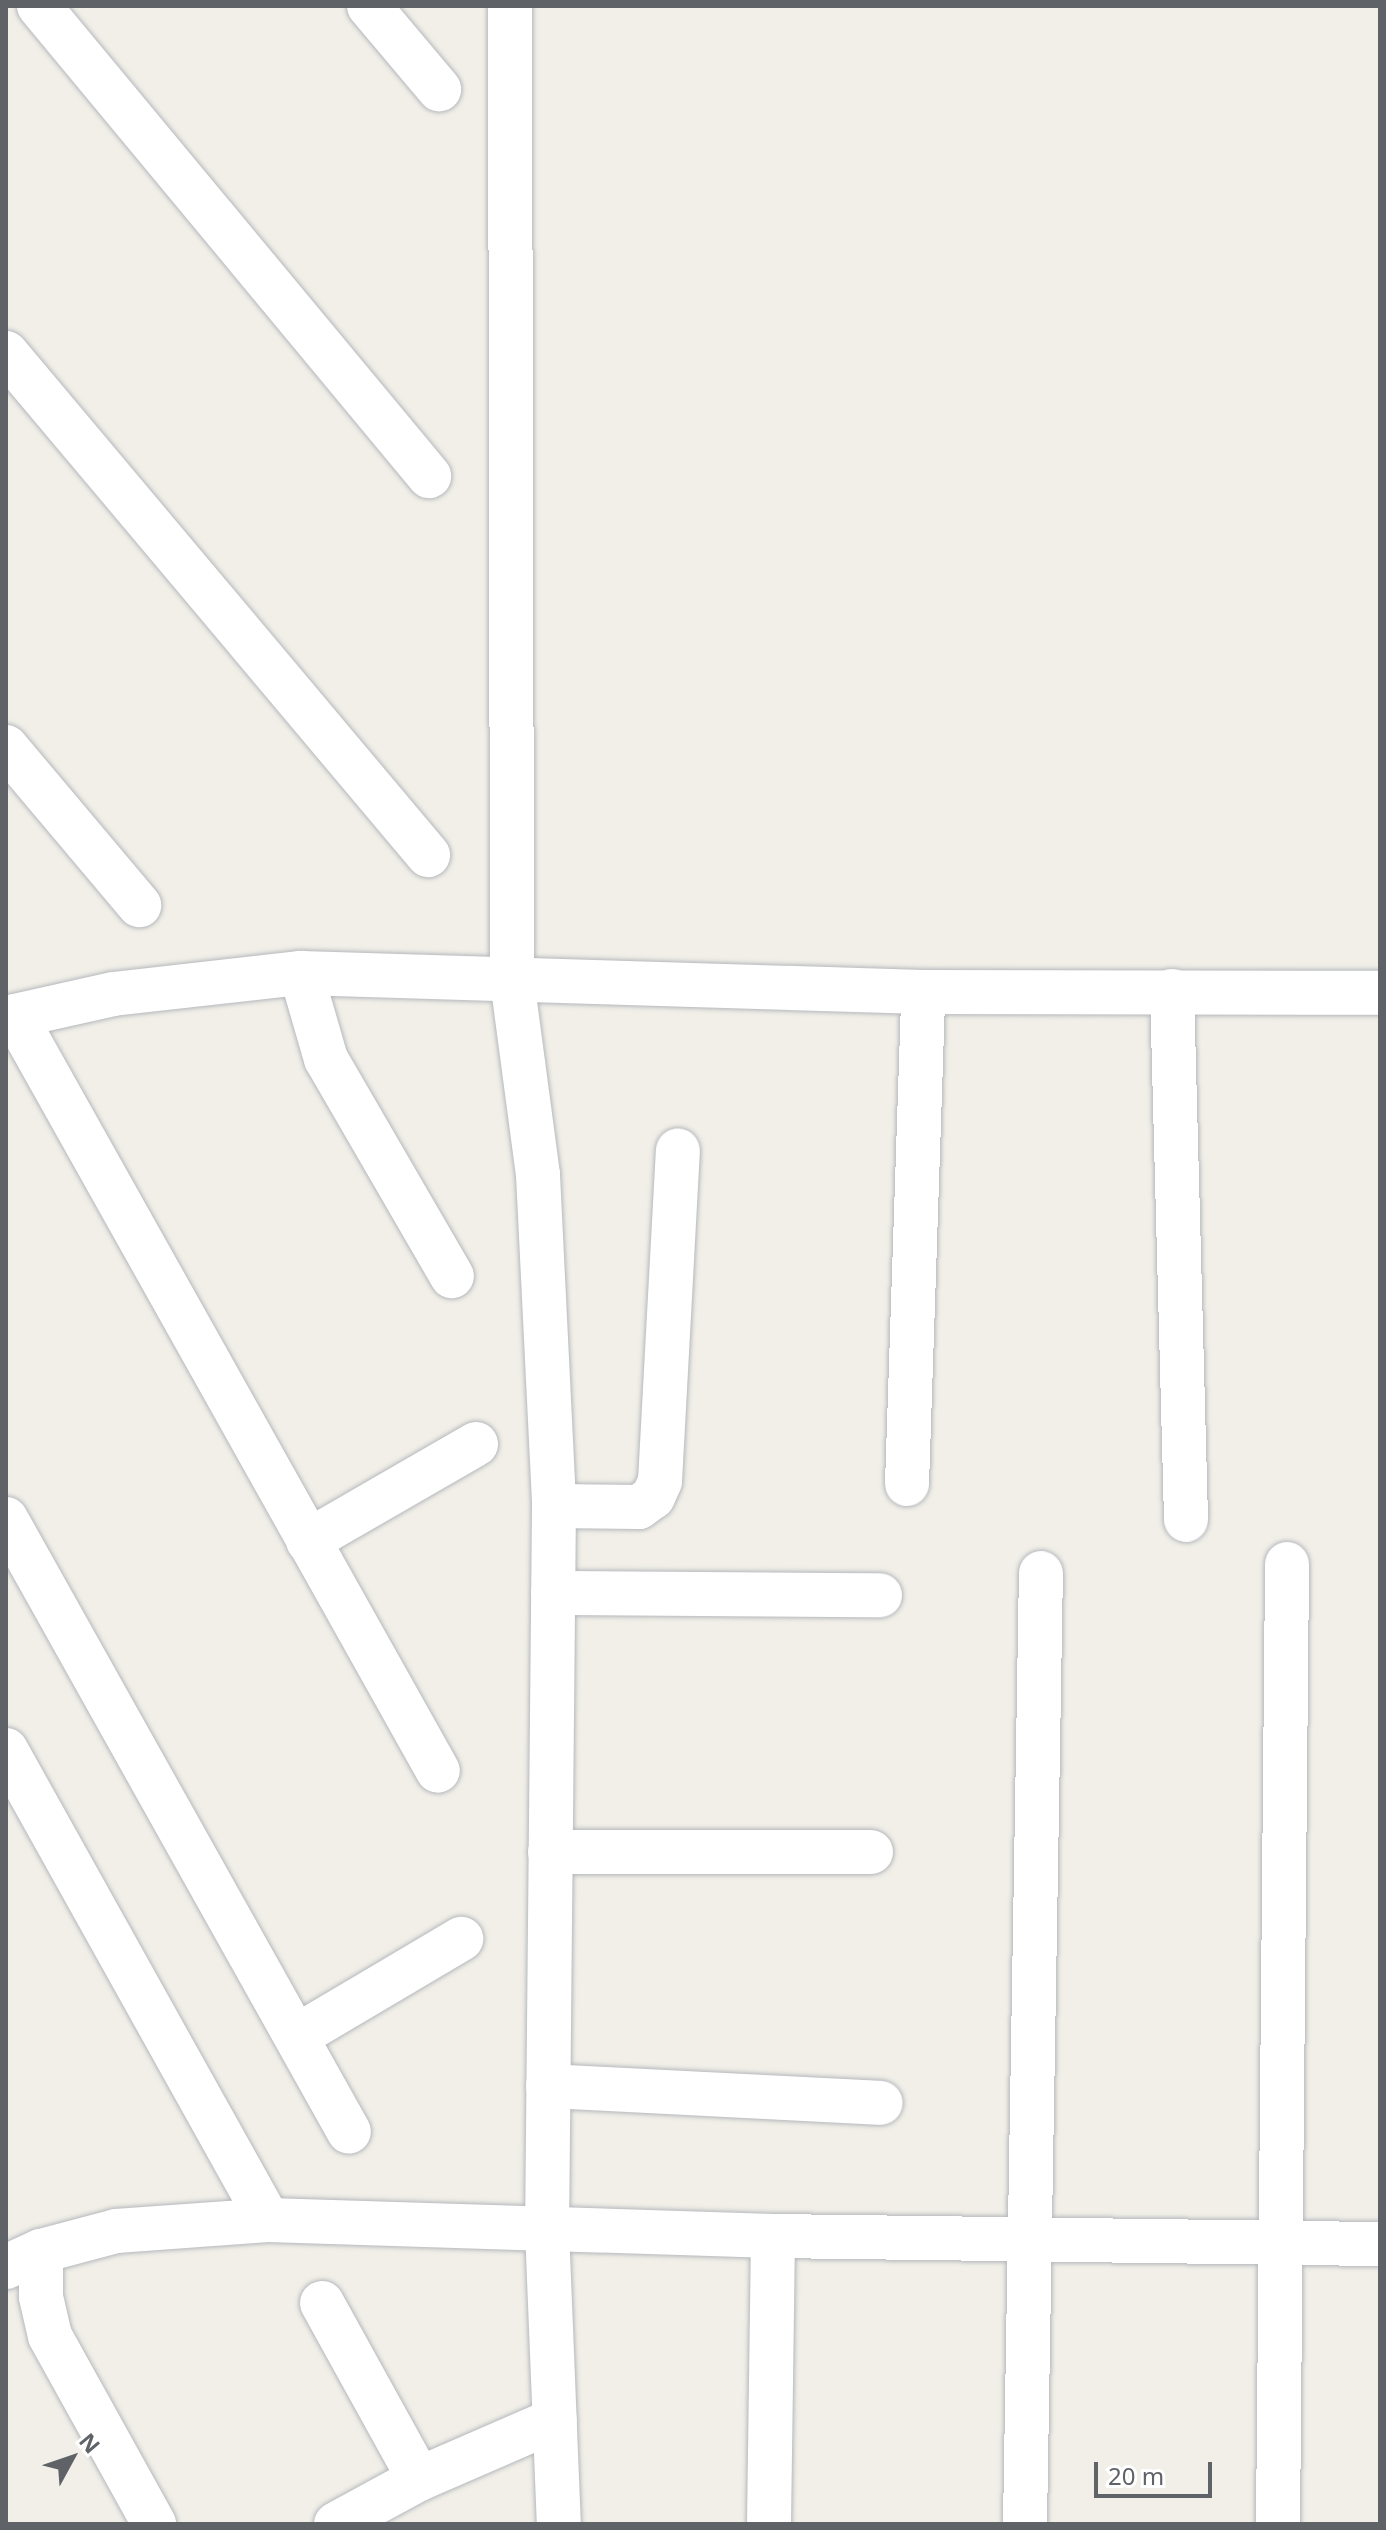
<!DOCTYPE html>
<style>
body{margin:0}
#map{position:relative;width:1386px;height:2530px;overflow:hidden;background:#f1efe8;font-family:"Noto Sans",sans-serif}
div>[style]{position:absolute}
.roads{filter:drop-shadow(0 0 2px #b5b8bc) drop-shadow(0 0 2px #b5b8bc)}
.street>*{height:44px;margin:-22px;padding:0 22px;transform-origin:22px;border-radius:22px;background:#fff}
span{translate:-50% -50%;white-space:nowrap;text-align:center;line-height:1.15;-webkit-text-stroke:6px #fff;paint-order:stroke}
.frame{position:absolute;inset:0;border:8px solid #5f6368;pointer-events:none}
.north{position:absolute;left:32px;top:2418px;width:80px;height:80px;-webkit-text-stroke:6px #fff;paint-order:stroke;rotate:50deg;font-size:22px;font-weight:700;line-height:32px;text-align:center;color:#5f6368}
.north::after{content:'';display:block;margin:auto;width:28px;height:36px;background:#5f6368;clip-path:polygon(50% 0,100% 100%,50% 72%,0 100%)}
.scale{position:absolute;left:1094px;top:2462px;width:118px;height:36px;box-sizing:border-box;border:4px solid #5f6368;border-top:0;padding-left:10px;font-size:24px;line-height:28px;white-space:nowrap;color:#5f6368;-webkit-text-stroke:6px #fff;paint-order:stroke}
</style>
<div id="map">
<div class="roads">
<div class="street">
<div style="left:39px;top:6px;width:611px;rotate:50.31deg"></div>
<div style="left:369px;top:6px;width:109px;rotate:49.9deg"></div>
<div style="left:510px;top:6px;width:974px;rotate:89.88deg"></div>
<div style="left:512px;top:980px;width:197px;rotate:82.4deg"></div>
<div style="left:538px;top:1175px;width:331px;rotate:87.2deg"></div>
<div style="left:554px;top:1506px;width:723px;rotate:90.55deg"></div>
<div style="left:547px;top:2229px;width:295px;rotate:87.7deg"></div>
<div style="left:6px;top:353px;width:656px;rotate:49.95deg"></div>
<div style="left:6px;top:747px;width:207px;rotate:49.9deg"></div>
<div style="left:301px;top:973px;width:90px;rotate:73.8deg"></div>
<div style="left:326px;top:1059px;width:251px;rotate:59.9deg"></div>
<div style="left:1172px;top:991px;width:529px;rotate:88.48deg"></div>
<div style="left:15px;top:1016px;width:865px;rotate:60.74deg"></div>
<div style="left:6px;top:1018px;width:110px;rotate:-12.6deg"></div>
<div style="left:113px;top:994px;width:189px;rotate:-6.4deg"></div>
<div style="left:301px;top:973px;width:622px;rotate:1.75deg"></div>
<div style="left:923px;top:992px;width:457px;rotate:0.1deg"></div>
<div style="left:907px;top:1484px;width:492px;rotate:-88.1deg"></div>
<div style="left:554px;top:1506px;width:85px;rotate:0.7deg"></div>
<div style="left:639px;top:1507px;width:17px;rotate:-36deg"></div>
<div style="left:653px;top:1497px;width:17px;rotate:-66deg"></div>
<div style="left:660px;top:1481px;width:331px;rotate:-86.9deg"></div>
<div style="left:6px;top:1519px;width:702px;rotate:60.77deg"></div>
<div style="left:308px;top:1541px;width:194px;rotate:-30deg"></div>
<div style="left:553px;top:1593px;width:327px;rotate:0.4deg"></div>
<div style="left:6px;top:1750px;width:538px;rotate:60.86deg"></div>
<div style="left:550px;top:1852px;width:321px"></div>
<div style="left:297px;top:2036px;width:191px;rotate:-30.6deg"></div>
<div style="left:548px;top:2086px;width:333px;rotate:2.9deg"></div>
<div style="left:41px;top:2251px;width:46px;rotate:90deg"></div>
<div style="left:41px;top:2297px;width:40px;rotate:77deg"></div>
<div style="left:50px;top:2336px;width:215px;rotate:61deg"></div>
<div style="left:6px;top:2267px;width:38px;rotate:-25deg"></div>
<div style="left:41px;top:2251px;width:78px;rotate:-14.9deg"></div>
<div style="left:116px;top:2231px;width:152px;rotate:-4.1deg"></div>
<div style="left:268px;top:2220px;width:505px;rotate:1.81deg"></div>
<div style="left:773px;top:2236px;width:607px;rotate:0.76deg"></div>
<div style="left:322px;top:2303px;width:201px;rotate:61.1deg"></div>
<div style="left:336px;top:2524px;width:94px;rotate:-28.5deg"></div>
<div style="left:419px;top:2479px;width:148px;rotate:-23.5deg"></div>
<div style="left:769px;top:2524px;width:288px;rotate:-89.2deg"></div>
<div style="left:1025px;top:2524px;width:951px;rotate:-89.04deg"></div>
<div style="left:1278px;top:2524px;width:960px;rotate:-89.46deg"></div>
</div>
</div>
<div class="frame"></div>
<div class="north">N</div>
<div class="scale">20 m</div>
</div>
